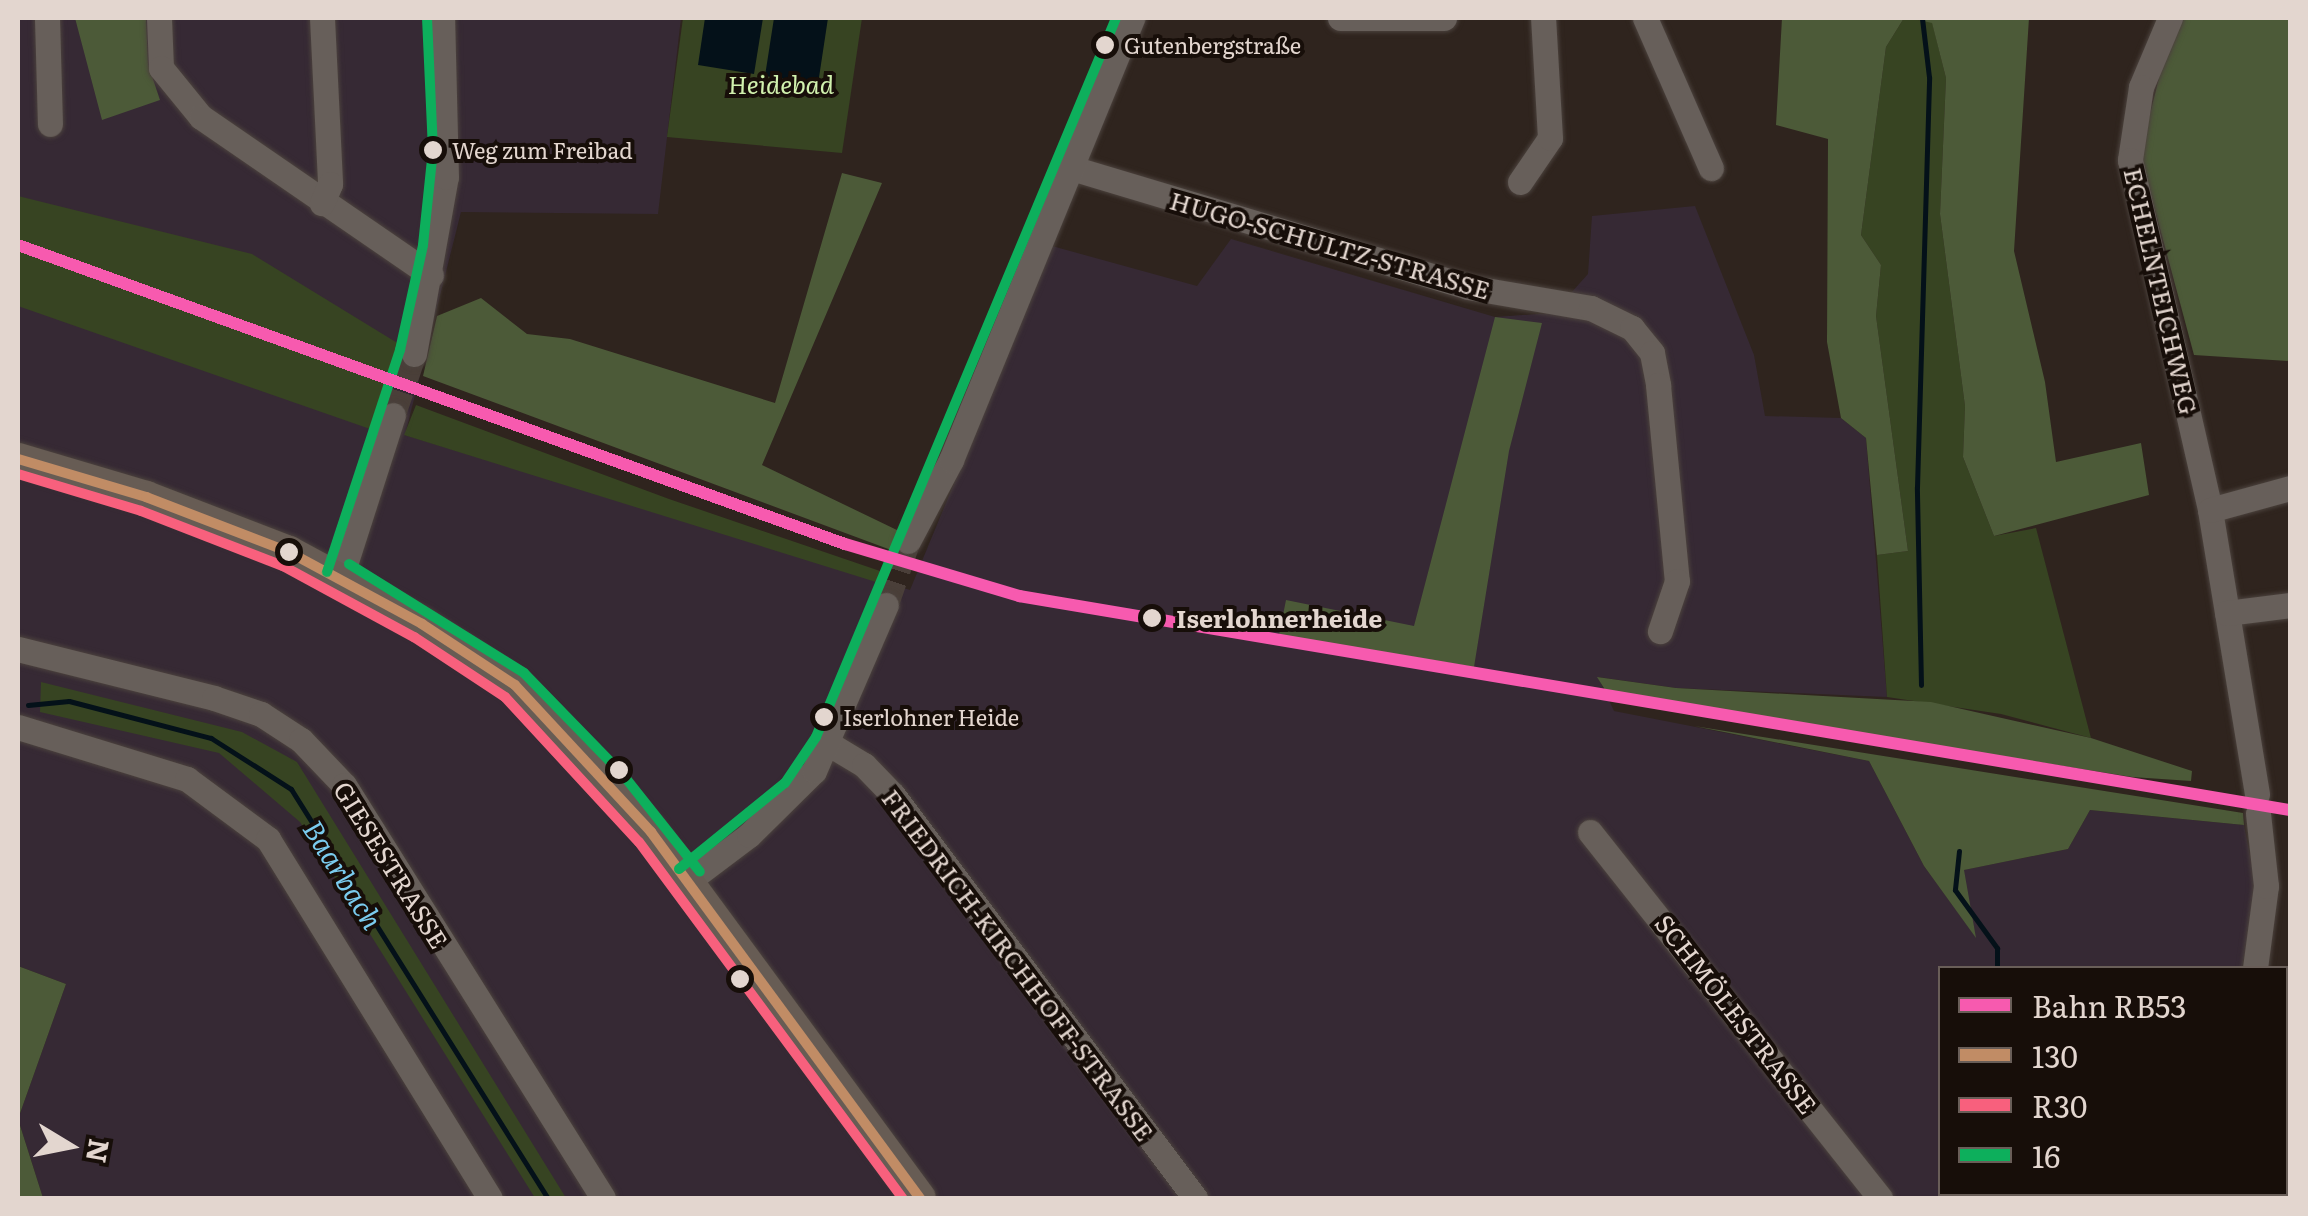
<!DOCTYPE html>
<meta charset="utf-8">
<style>
body{margin:0}
#map{position:relative;width:2308px;height:1216px;overflow:hidden;background:#2f241e;font-family:Literata,serif}
div>[style]{position:absolute}
.industrial>*{inset:0;background:#362934}
.green>*{inset:0;background:#374422}
.forest>*{inset:0;background:#4c5a38}
.water>*{inset:0;background:#041119}
.stream>*{height:5px;margin:-2.5px;padding:0 2.5px;transform-origin:2.5px;border-radius:2.5px;background:#041119}
.minor-tunnel>*{height:25px;margin-top:-12.5px;transform-origin:0;background:repeating-linear-gradient(90deg,#4a3f39 0 25px,transparent 0 37px)}
.roads{filter:drop-shadow(0 0 2px #4b423d) drop-shadow(0 0 2px #4b423d)}
.minor>*{height:25px;margin:-12.5px;padding:0 12.5px;transform-origin:12.5px;border-radius:12.5px;background:#675f5a}
.major>*{height:32px;margin:-16px;padding:0 16px;transform-origin:16px;border-radius:16px;background:#675c54}
.bus-1>*{height:10px;margin:-5px;padding:0 5px;transform-origin:5px;border-radius:5px;background:#c18c65}
.bus-2>*{height:10px;margin:-5px;padding:0 5px;transform-origin:5px;border-radius:5px;background:#f8607d}
.bus-3>*{height:10px;margin:-5px;padding:0 5px;transform-origin:5px;border-radius:5px;background:#0daf5c}
.rail-1>*{height:12px;margin:-6px;padding:0 6px;transform-origin:6px;border-radius:6px;background:#f75aaf}
.dots>*{width:28px;height:28px;translate:-50% -50%;box-sizing:border-box;border:5px solid #170e09;border-radius:50%}
span{translate:-50% -50%;white-space:nowrap;text-align:center;line-height:1.15;-webkit-text-stroke:8px #170e09;paint-order:stroke}
.bus-label{font-size:22px;color:#e3d6cf}
.left{translate:0 -50%;text-align:left}
.park-label{font-size:25px;color:#d1f1ae;font-style:italic}
.street-label{font-size:25px;color:#e3d6cf}
.stop-label{font-size:25px;color:#e3d6cf;font-weight:700}
.water-label{font-size:28px;color:#7acbee;font-style:italic}
.frame{position:absolute;inset:0;border:20px solid #e3d6cf;pointer-events:none}
.legend{position:absolute;left:1938px;top:966px;width:350px;height:230px;box-sizing:border-box;background:#170e09;border:2px solid #695e58;margin:0;padding:12px 18px;list-style:none;font-size:30px;color:#e3d6cf}
.legend li{display:flex;align-items:center;gap:20px;height:50px}
.legend b{width:50px;border:2px solid #695e58}
.north{position:absolute;left:20px;top:1096px;width:100px;height:100px;-webkit-text-stroke:8px #170e09;paint-order:stroke;rotate:100deg;font-size:28px;font-weight:700;line-height:40px;text-align:center;color:#e3d6cf}
.north::after{content:'';display:block;margin:auto;width:35px;height:45px;background:#e3d6cf;clip-path:polygon(50% 0,100% 100%,50% 72%,0 100%)}
</style>
<div id="map">
<div class="industrial">
<div style="clip-path:polygon(18px 18px,681px 18px,658px 214px,461px 212px,405px 435px,910px 590px,1052px 246px,1197px 286px,1231px 239px,1495px 317px,1553px 313px,1588px 274px,1592px 216px,1695px 206px,1754px 355px,1765px 416px,1841px 418px,1866px 438px,1887px 697px,1676px 688px,1598px 677px,1614px 711px,1869px 761px,1924px 866px,1975px 936px,1963px 870px,2068px 849px,2090px 810px,2244px 825px,2258px 896px,2242px 968px,1940px 968px,1940px 1194px,2056px 1198px,43px 1198px,18px 1119px,66px 984px,18px 966px)"></div>
</div>
<div class="green">
<div style="clip-path:polygon(683px 18px,862px 18px,842px 153px,667px 137px)"></div>
<div style="clip-path:polygon(1904px 18px,1932px 22px,1946px 78px,1940px 214px,1965px 406px,1963px 457px,1994px 536px,2036px 528px,2091px 738px,2001px 714px,1887px 697px,1877px 555px,1908px 551px,1876px 316px,1881px 265px,1861px 235px,1886px 47px)"></div>
<div style="clip-path:polygon(18px 196px,252px 254px,399px 344px,373px 430px,18px 306px)"></div>
<div style="clip-path:polygon(416px 405px,669px 499px,880px 571px,876px 582px,404px 435px)"></div>
<div style="clip-path:polygon(41px 682px,242px 732px,297px 762px,566px 1198px,535px 1198px,300px 822px,219px 753px,40px 712px)"></div>
</div>
<div class="forest">
<div style="clip-path:polygon(75px 18px,146px 18px,148px 64px,160px 100px,102px 120px)"></div>
<div style="clip-path:polygon(1782px 18px,1904px 18px,1886px 47px,1861px 235px,1881px 265px,1876px 316px,1908px 551px,1877px 555px,1866px 438px,1841px 418px,1827px 342px,1828px 139px,1776px 125px)"></div>
<div style="clip-path:polygon(1910px 18px,2029px 18px,2014px 251px,2045px 382px,2056px 462px,2141px 443px,2149px 495px,1994px 536px,1963px 457px,1965px 406px,1940px 214px,1946px 78px,1932px 23px)"></div>
<div style="clip-path:polygon(2183px 18px,2290px 18px,2290px 361px,2194px 355px,2140px 154px,2169px 38px)"></div>
<div style="clip-path:polygon(842px 173px,882px 183px,762px 465px,899px 531px,891px 550px,423px 376px,437px 316px,481px 298px,527px 334px,570px 339px,775px 403px)"></div>
<div style="clip-path:polygon(1495px 317px,1542px 323px,1509px 451px,1474px 667px,1279px 635px,1286px 600px,1414px 626px)"></div>
<div style="clip-path:polygon(1597px 677px,1676px 688px,1931px 702px,2091px 738px,2192px 771px,2191px 781px,2132px 777px,1607px 693px)"></div>
<div style="clip-path:polygon(1694px 726px,2243px 813px,2244px 825px,2090px 810px,2068px 849px,1964px 870px,1976px 938px,1924px 866px,1869px 761px)"></div>
<div style="clip-path:polygon(18px 966px,66px 984px,18px 1119px,43px 1198px,18px 1198px)"></div>
</div>
<div class="water">
<div style="clip-path:polygon(705px 18px,763px 18px,754px 74px,698px 65px)"></div>
<div style="clip-path:polygon(774px 18px,828px 18px,818px 84px,765px 76px)"></div>
</div>
<div class="stream">
<div style="left:1921px;top:685px;width:198px;rotate:-91.2deg"></div>
<div style="left:1917px;top:487px;width:410px;rotate:-88.3deg"></div>
<div style="left:1929px;top:77px;width:59px;rotate:-96.8deg"></div>
<div style="left:28px;top:705px;width:41px;rotate:-5.6deg"></div>
<div style="left:69px;top:701px;width:147px;rotate:14.6deg"></div>
<div style="left:211px;top:738px;width:95px;rotate:32.5deg"></div>
<div style="left:291px;top:789px;width:483px;rotate:57.9deg"></div>
<div style="left:1959px;top:851px;width:39px;rotate:96deg"></div>
<div style="left:1955px;top:890px;width:72px;rotate:54.1deg"></div>
<div style="left:1997px;top:948px;width:20px;rotate:90deg"></div>
<div style="left:2039px;top:1194px;width:4px;rotate:90deg"></div>
</div>
<div class="minor-tunnel">
<div style="left:393px;top:415px;width:65px;rotate:-71deg"></div>
<div style="left:886px;top:605px;width:68px;rotate:-71deg"></div>
</div>
<div class="roads">
<div class="minor">
<div style="left:47px;top:18px;width:106px;rotate:88.4deg"></div>
<div style="left:159px;top:18px;width:50px;rotate:87.7deg"></div>
<div style="left:161px;top:68px;width:63px;rotate:50.8deg"></div>
<div style="left:201px;top:117px;width:279px;rotate:34.5deg"></div>
<div style="left:322px;top:18px;width:166px;rotate:87.2deg"></div>
<div style="left:330px;top:184px;width:21px;rotate:113deg"></div>
<div style="left:1340px;top:18px;width:104px"></div>
<div style="left:1645px;top:18px;width:164px;rotate:66.3deg"></div>
<div style="left:2170px;top:18px;width:75px;rotate:112.8deg"></div>
<div style="left:2141px;top:87px;width:74px;rotate:98.6deg"></div>
<div style="left:2130px;top:160px;width:359px;rotate:77.1deg"></div>
<div style="left:2210px;top:510px;width:288px;rotate:80.6deg"></div>
<div style="left:1072px;top:168px;width:413px;rotate:16.7deg"></div>
<div style="left:1468px;top:287px;width:125px;rotate:9.7deg"></div>
<div style="left:1591px;top:308px;width:46px;rotate:26deg"></div>
<div style="left:1632px;top:328px;width:32px;rotate:51deg"></div>
<div style="left:1652px;top:353px;width:33px;rotate:79deg"></div>
<div style="left:1658px;top:385px;width:197px;rotate:84.5deg"></div>
<div style="left:1677px;top:581px;width:53px;rotate:108.8deg"></div>
<div style="left:1520px;top:182px;width:53px;rotate:-55.7deg"></div>
<div style="left:1550px;top:138px;width:120px;rotate:-93.3deg"></div>
<div style="left:414px;top:354px;width:180px;rotate:-79.8deg"></div>
<div style="left:446px;top:177px;width:159px;rotate:-91.4deg"></div>
<div style="left:2210px;top:510px;width:83px;rotate:-15.4deg"></div>
<div style="left:908px;top:541px;width:92px;rotate:-62deg"></div>
<div style="left:951px;top:460px;width:478px;rotate:-67.7deg"></div>
<div style="left:341px;top:577px;width:170px;rotate:-72.2deg"></div>
<div style="left:2227px;top:613px;width:64px;rotate:-7.2deg"></div>
<div style="left:18px;top:649px;width:202px;rotate:14deg"></div>
<div style="left:214px;top:698px;width:50px;rotate:18.8deg"></div>
<div style="left:261px;top:714px;width:48px;rotate:33deg"></div>
<div style="left:301px;top:740px;width:62px;rotate:46.3deg"></div>
<div style="left:344px;top:785px;width:487px;rotate:57.9deg"></div>
<div style="left:18px;top:727px;width:177px;rotate:17.1deg"></div>
<div style="left:187px;top:779px;width:101px;rotate:36.5deg"></div>
<div style="left:268px;top:839px;width:422px;rotate:58.3deg"></div>
<div style="left:829px;top:744px;width:41px;rotate:31deg"></div>
<div style="left:864px;top:765px;width:42px;rotate:46deg"></div>
<div style="left:893px;top:795px;width:504px;rotate:53.15deg"></div>
<div style="left:1590px;top:832px;width:467px;rotate:51.6deg"></div>
<div style="left:688px;top:881px;width:76px;rotate:-37deg"></div>
<div style="left:749px;top:835px;width:91px;rotate:-44.6deg"></div>
<div style="left:814px;top:771px;width:181px;rotate:-66.6deg"></div>
<div style="left:2255px;top:968px;width:83px;rotate:-82.4deg"></div>
<div style="left:2266px;top:886px;width:73px;rotate:-96.3deg"></div>
<div style="left:2286px;top:1092px;width:4px;rotate:14deg"></div>
<div style="left:2238px;top:1194px;width:4px;rotate:76deg"></div>
</div>
<div class="major">
<div style="left:18px;top:459px;width:134px;rotate:16.5deg"></div>
<div style="left:146px;top:497px;width:153px;rotate:21deg"></div>
<div style="left:289px;top:552px;width:151px;rotate:28.4deg"></div>
<div style="left:422px;top:624px;width:111px;rotate:33.3deg"></div>
<div style="left:515px;top:685px;width:200px;rotate:47.2deg"></div>
<div style="left:651px;top:832px;width:454px;rotate:53.7deg"></div>
</div>
</div>
<div class="bus-1">
<div style="left:18px;top:459px;width:134px;rotate:16.5deg"></div>
<div style="left:146px;top:497px;width:153px;rotate:21deg"></div>
<div style="left:289px;top:552px;width:151px;rotate:28.4deg"></div>
<div style="left:422px;top:624px;width:111px;rotate:33.3deg"></div>
<div style="left:515px;top:685px;width:200px;rotate:47.2deg"></div>
<div style="left:651px;top:832px;width:454px;rotate:53.7deg"></div>
</div>
<div class="bus-2">
<div style="left:18px;top:474px;width:128px;rotate:16.7deg"></div>
<div style="left:141px;top:511px;width:152px;rotate:21.2deg"></div>
<div style="left:283px;top:566px;width:149px;rotate:28.5deg"></div>
<div style="left:414px;top:637px;width:109px;rotate:33.4deg"></div>
<div style="left:505px;top:697px;width:197px;rotate:47.3deg"></div>
<div style="left:639px;top:842px;width:443px;rotate:53.5deg"></div>
</div>
<div class="bus-3">
<div style="left:349px;top:564px;width:206px;rotate:31.9deg"></div>
<div style="left:524px;top:673px;width:144px;rotate:45.8deg"></div>
<div style="left:624px;top:776px;width:122px;rotate:51.6deg"></div>
<div style="left:327px;top:572px;width:234px;rotate:-71.8deg"></div>
<div style="left:400px;top:350px;width:107px;rotate:-77.6deg"></div>
<div style="left:423px;top:245px;width:96px;rotate:-84deg"></div>
<div style="left:433px;top:150px;width:131px;rotate:-92.6deg"></div>
<div style="left:679px;top:869px;width:136px;rotate:-39.1deg"></div>
<div style="left:785px;top:783px;width:55px;rotate:-56deg"></div>
<div style="left:816px;top:737px;width:779px;rotate:-67.35deg"></div>
</div>
<div class="rail-1">
<div style="left:18px;top:245px;width:879px;rotate:19.88deg"></div>
<div style="left:845px;top:544px;width:182px;rotate:16.6deg"></div>
<div style="left:1019px;top:596px;width:1289px;rotate:9.56deg"></div>
</div>
<div class="dots">
<div style="left:1105px;top:45px;background:#e3d6cf"></div>
<div style="left:433px;top:150px;background:#e3d6cf"></div>
<div style="left:289px;top:552px;background:#e3d6cf"></div>
<div style="left:1152px;top:618px;background:#e3d6cf"></div>
<div style="left:824px;top:717px;background:#e3d6cf"></div>
<div style="left:619px;top:770px;background:#e3d6cf"></div>
<div style="left:740px;top:979px;background:#e3d6cf"></div>
</div>
<div class="bus-label">
<span class="left" style="left:1124px;top:45px">Gutenbergstraße</span>
<span class="left" style="left:452px;top:150px">Weg zum Freibad</span>
<span class="left" style="left:843px;top:717px">Iserlohner Heide</span>
</div>
<div class="park-label">
<span style="left:781px;top:84px">Heidebad</span>
</div>
<div class="street-label">
<span style="left:1330px;top:245px;rotate:16deg">HUGO-SCHULTZ-STRASSE</span>
<span style="left:2161px;top:291px;rotate:77deg">ECHELNTEICHWEG</span>
<span style="left:391px;top:865px;rotate:58deg">GIESESTRASSE</span>
<span style="left:1018px;top:965px;rotate:53deg">FRIEDRICH-KIRCHHOFF-STRASSE</span>
<span style="left:1736px;top:1014px;rotate:52deg">SCHMÖLESTRASSE</span>
</div>
<div class="stop-label">
<span class="left" style="left:1176px;top:618px">Iserlohnerheide</span>
</div>
<div class="water-label">
<span style="left:344px;top:874px;rotate:58deg">Baarbach</span>
</div>
<div class="frame"></div>
<ul class="legend">
<li><b style="height:12px;background:#f75aaf"></b>Bahn RB53</li>
<li><b style="height:12px;background:#c18c65"></b>130</li>
<li><b style="height:12px;background:#f8607d"></b>R30</li>
<li><b style="height:12px;background:#0daf5c"></b>16</li>
</ul>
<div class="north">N</div>
</div>
